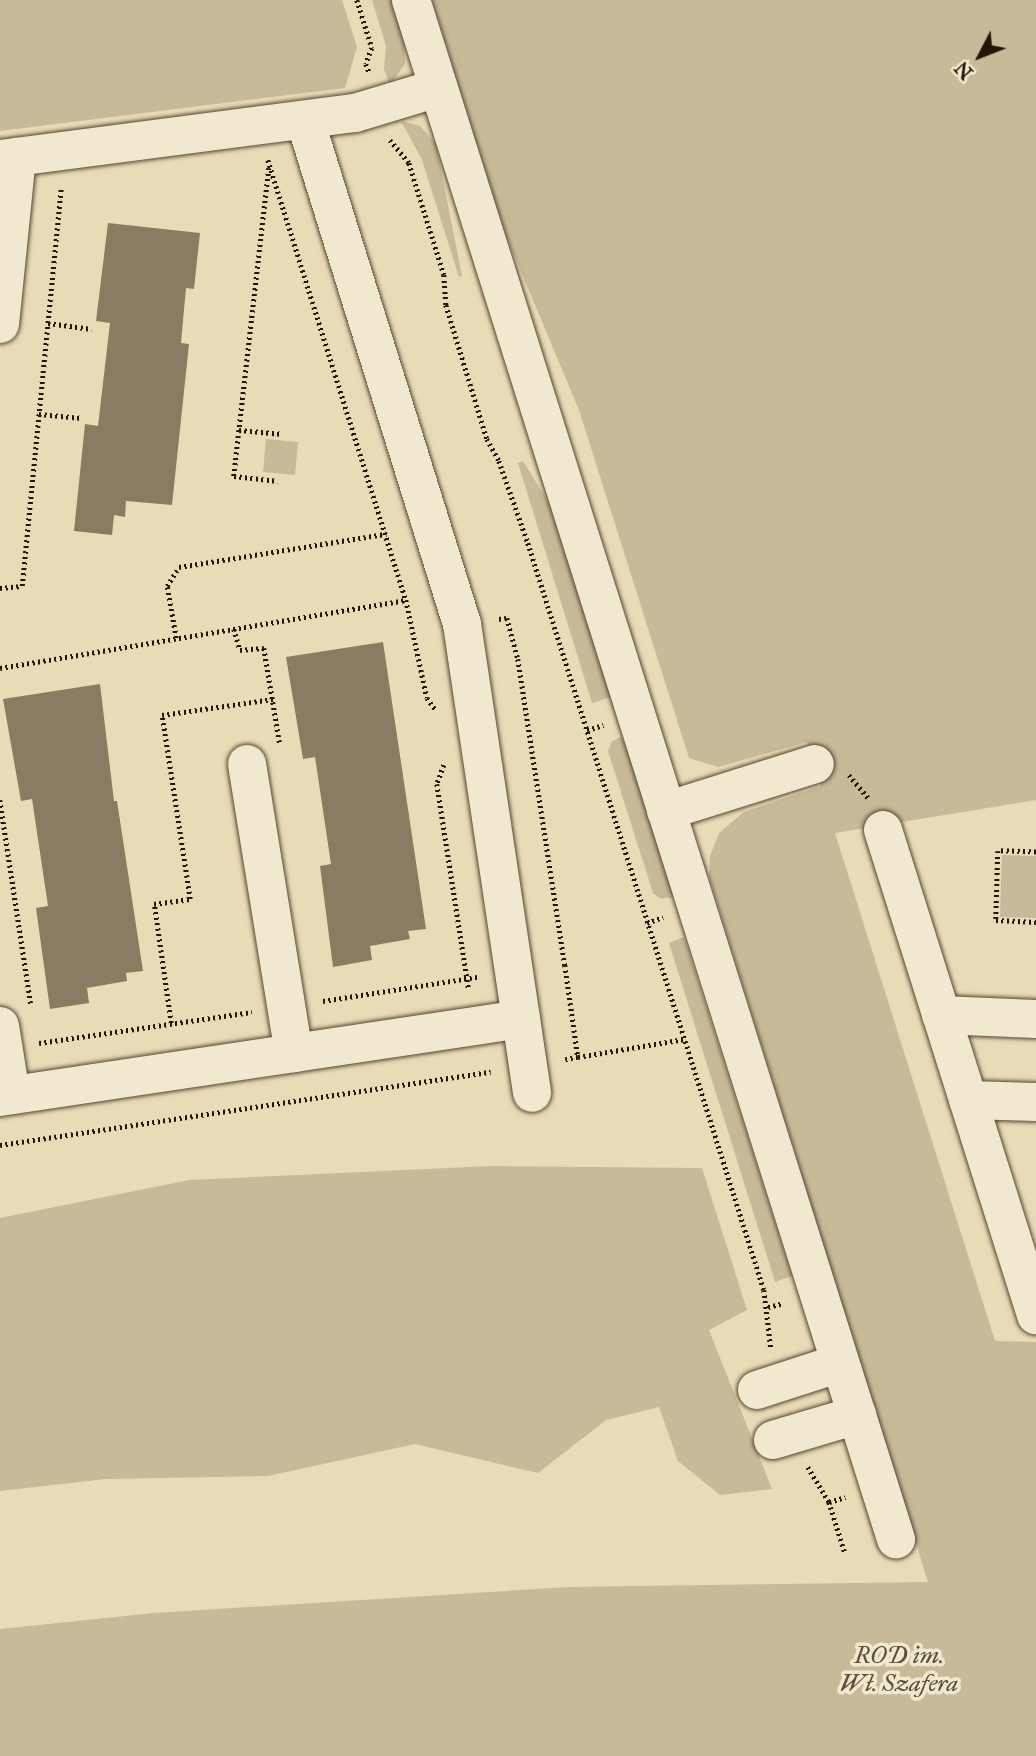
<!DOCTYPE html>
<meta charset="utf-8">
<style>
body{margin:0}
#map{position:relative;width:1036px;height:1756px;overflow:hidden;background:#eadbb7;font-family:"IM FELL Great Primer",serif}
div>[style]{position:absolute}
.green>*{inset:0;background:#c8b999}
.building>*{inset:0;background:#8a7c62}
.path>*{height:4.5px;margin-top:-2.25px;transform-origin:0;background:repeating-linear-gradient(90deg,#231506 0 2px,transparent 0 5.5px)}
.roads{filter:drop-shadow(0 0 2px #554632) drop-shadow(0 0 2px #554632)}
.minor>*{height:38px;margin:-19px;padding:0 19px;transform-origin:19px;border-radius:19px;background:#f1e8d0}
span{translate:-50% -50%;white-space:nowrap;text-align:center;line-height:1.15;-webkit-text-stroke:7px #f1e8d0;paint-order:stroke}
.park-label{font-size:24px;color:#5d4e39;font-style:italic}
.north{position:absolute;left:945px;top:21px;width:70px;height:70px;-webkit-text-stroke:5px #f1e8d0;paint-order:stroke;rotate:228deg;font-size:19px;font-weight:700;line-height:28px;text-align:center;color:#231506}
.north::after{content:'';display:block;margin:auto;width:24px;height:32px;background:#231506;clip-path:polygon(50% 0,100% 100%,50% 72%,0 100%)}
</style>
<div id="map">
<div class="green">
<div style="clip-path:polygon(0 0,342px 0,357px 47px,345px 88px,0 131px)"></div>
<div style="clip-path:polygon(372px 0,391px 0,404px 41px,405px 64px,390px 85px,384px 69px,386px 46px)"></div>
<div style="clip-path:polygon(432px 0,1036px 0,1036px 800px,835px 833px,995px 1341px,1036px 1342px,1036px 1756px,0 1756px,0 1629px,154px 1613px,568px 1587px,928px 1582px,709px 876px,710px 856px,719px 833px,744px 812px,821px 786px,807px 742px,718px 767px,689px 758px,579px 410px,504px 231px)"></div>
<div style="clip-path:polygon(401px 121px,420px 126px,436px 144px,462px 276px,459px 277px,422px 160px)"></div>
<div style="clip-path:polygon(266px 439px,298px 442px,295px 475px,263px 472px)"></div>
<div style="clip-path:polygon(523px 461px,549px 503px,611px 697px,592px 703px,518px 463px)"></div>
<div style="clip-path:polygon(621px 737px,626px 745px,674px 897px,661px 899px,653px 893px,608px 751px,612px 741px)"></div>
<div style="clip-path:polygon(1002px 855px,1036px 856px,1036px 918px,1000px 917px)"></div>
<div style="clip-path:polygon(684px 937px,792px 1276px,775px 1282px,669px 943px)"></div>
<div style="clip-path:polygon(491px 1166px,702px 1168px,747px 1310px,709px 1330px,772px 1489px,720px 1495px,678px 1461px,659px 1407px,606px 1420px,538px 1473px,415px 1444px,268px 1476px,106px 1479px,0 1491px,0 1218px,189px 1180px)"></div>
</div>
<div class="building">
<div style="clip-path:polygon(108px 223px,200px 233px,194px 289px,186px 288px,181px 343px,189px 344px,172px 505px,126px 501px,125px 517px,114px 515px,112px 535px,74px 531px,85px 424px,98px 426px,110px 323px,96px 321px)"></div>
<div style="clip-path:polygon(383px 642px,426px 929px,408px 931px,410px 939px,370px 946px,372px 960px,333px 967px,320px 866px,331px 864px,315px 757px,303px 759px,286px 657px)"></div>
<div style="clip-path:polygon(100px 684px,114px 801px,117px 801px,143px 971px,126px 973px,127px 981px,87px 988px,89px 1003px,50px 1009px,36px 908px,48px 906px,32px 799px,21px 801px,3px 699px)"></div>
</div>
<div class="path">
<div style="left:357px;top:0;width:50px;rotate:72.6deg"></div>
<div style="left:372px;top:48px;width:17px;rotate:111deg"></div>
<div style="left:366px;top:64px;width:9px;rotate:69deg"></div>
<div style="left:390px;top:140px;width:30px;rotate:50deg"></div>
<div style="left:409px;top:163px;width:117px;rotate:72.6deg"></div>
<div style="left:444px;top:275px;width:30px;rotate:86deg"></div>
<div style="left:446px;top:305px;width:140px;rotate:73deg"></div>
<div style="left:487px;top:439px;width:25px;rotate:61deg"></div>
<div style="left:499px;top:461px;width:87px;rotate:70.5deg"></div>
<div style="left:528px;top:543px;width:783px;rotate:72.47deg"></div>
<div style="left:764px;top:1290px;width:59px;rotate:83.2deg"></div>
<div style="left:268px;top:160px;width:461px;rotate:72.6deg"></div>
<div style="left:406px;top:600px;width:100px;rotate:77.9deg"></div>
<div style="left:427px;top:698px;width:14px;rotate:54deg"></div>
<div style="left:269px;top:168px;width:310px;rotate:96.5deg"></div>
<div style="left:234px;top:476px;width:44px;rotate:6.5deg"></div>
<div style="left:48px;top:323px;width:44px;rotate:7.8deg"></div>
<div style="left:39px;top:414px;width:43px;rotate:5.3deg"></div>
<div style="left:239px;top:430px;width:44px;rotate:5.2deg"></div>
<div style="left:0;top:588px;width:22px;rotate:-5deg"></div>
<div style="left:22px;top:586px;width:399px;rotate:-84.4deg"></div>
<div style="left:499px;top:619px;width:8px;rotate:-7deg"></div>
<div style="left:507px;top:618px;width:42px;rotate:75deg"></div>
<div style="left:518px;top:659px;width:310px;rotate:81.3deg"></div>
<div style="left:565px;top:965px;width:93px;rotate:82deg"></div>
<div style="left:578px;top:1057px;width:13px;rotate:167deg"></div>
<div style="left:234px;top:629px;width:22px;rotate:74deg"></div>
<div style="left:240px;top:650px;width:24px;rotate:-5deg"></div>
<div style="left:264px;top:648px;width:98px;rotate:80.6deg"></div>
<div style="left:176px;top:638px;width:53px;rotate:-99.8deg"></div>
<div style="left:167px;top:586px;width:22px;rotate:-58deg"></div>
<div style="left:179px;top:567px;width:210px;rotate:-9.1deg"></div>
<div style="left:0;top:668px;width:412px;rotate:-9.5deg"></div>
<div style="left:587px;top:730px;width:17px;rotate:-17deg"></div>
<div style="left:444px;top:765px;width:20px;rotate:110deg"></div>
<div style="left:437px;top:784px;width:208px;rotate:81.2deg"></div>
<div style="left:849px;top:775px;width:30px;rotate:50deg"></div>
<div style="left:0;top:800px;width:207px;rotate:81.4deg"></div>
<div style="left:1036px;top:852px;width:38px;rotate:-178deg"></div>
<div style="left:998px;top:851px;width:69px;rotate:91.7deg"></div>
<div style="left:996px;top:920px;width:40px;rotate:2.9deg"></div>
<div style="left:647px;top:923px;width:17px;rotate:-21deg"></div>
<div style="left:323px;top:1001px;width:156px;rotate:-8.9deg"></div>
<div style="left:171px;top:1023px;width:120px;rotate:-98.1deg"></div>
<div style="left:154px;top:904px;width:36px;rotate:-8deg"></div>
<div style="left:190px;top:899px;width:186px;rotate:-98.7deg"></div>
<div style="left:162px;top:715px;width:112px;rotate:-8.2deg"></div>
<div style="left:39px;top:1043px;width:215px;rotate:-8.3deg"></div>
<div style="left:578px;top:1057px;width:108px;rotate:-9.6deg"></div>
<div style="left:0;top:1145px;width:496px;rotate:-8.5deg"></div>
<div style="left:768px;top:1307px;width:16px;rotate:-14deg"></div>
<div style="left:808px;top:1467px;width:41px;rotate:59deg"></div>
<div style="left:829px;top:1502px;width:53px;rotate:72.6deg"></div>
<div style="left:829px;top:1502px;width:17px;rotate:-17deg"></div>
</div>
<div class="roads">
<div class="minor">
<div style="left:411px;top:0;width:1614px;rotate:72.51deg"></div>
<div style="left:305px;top:120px;width:528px;rotate:72.7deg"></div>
<div style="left:462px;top:624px;width:474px;rotate:81.5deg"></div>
<div style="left:0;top:159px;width:358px;rotate:-7.4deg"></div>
<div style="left:355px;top:113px;width:87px;rotate:-16.8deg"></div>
<div style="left:0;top:324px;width:168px;rotate:-84.2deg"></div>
<div style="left:247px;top:764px;width:293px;rotate:80.8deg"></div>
<div style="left:666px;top:811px;width:156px;rotate:-17.5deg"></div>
<div style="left:883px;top:830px;width:509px;rotate:72.49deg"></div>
<div style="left:941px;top:1015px;width:95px;rotate:2.4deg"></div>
<div style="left:0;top:1026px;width:70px;rotate:80.9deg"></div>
<div style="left:0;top:1097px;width:527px;rotate:-8.51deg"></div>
<div style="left:968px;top:1100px;width:68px;rotate:1.7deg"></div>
<div style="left:757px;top:1390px;width:87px;rotate:-18deg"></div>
<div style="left:773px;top:1440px;width:88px;rotate:-16.6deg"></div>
</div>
</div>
<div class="park-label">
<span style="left:899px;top:1670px">ROD im.<br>Wł. Szafera</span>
</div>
<div class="north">N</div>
</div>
